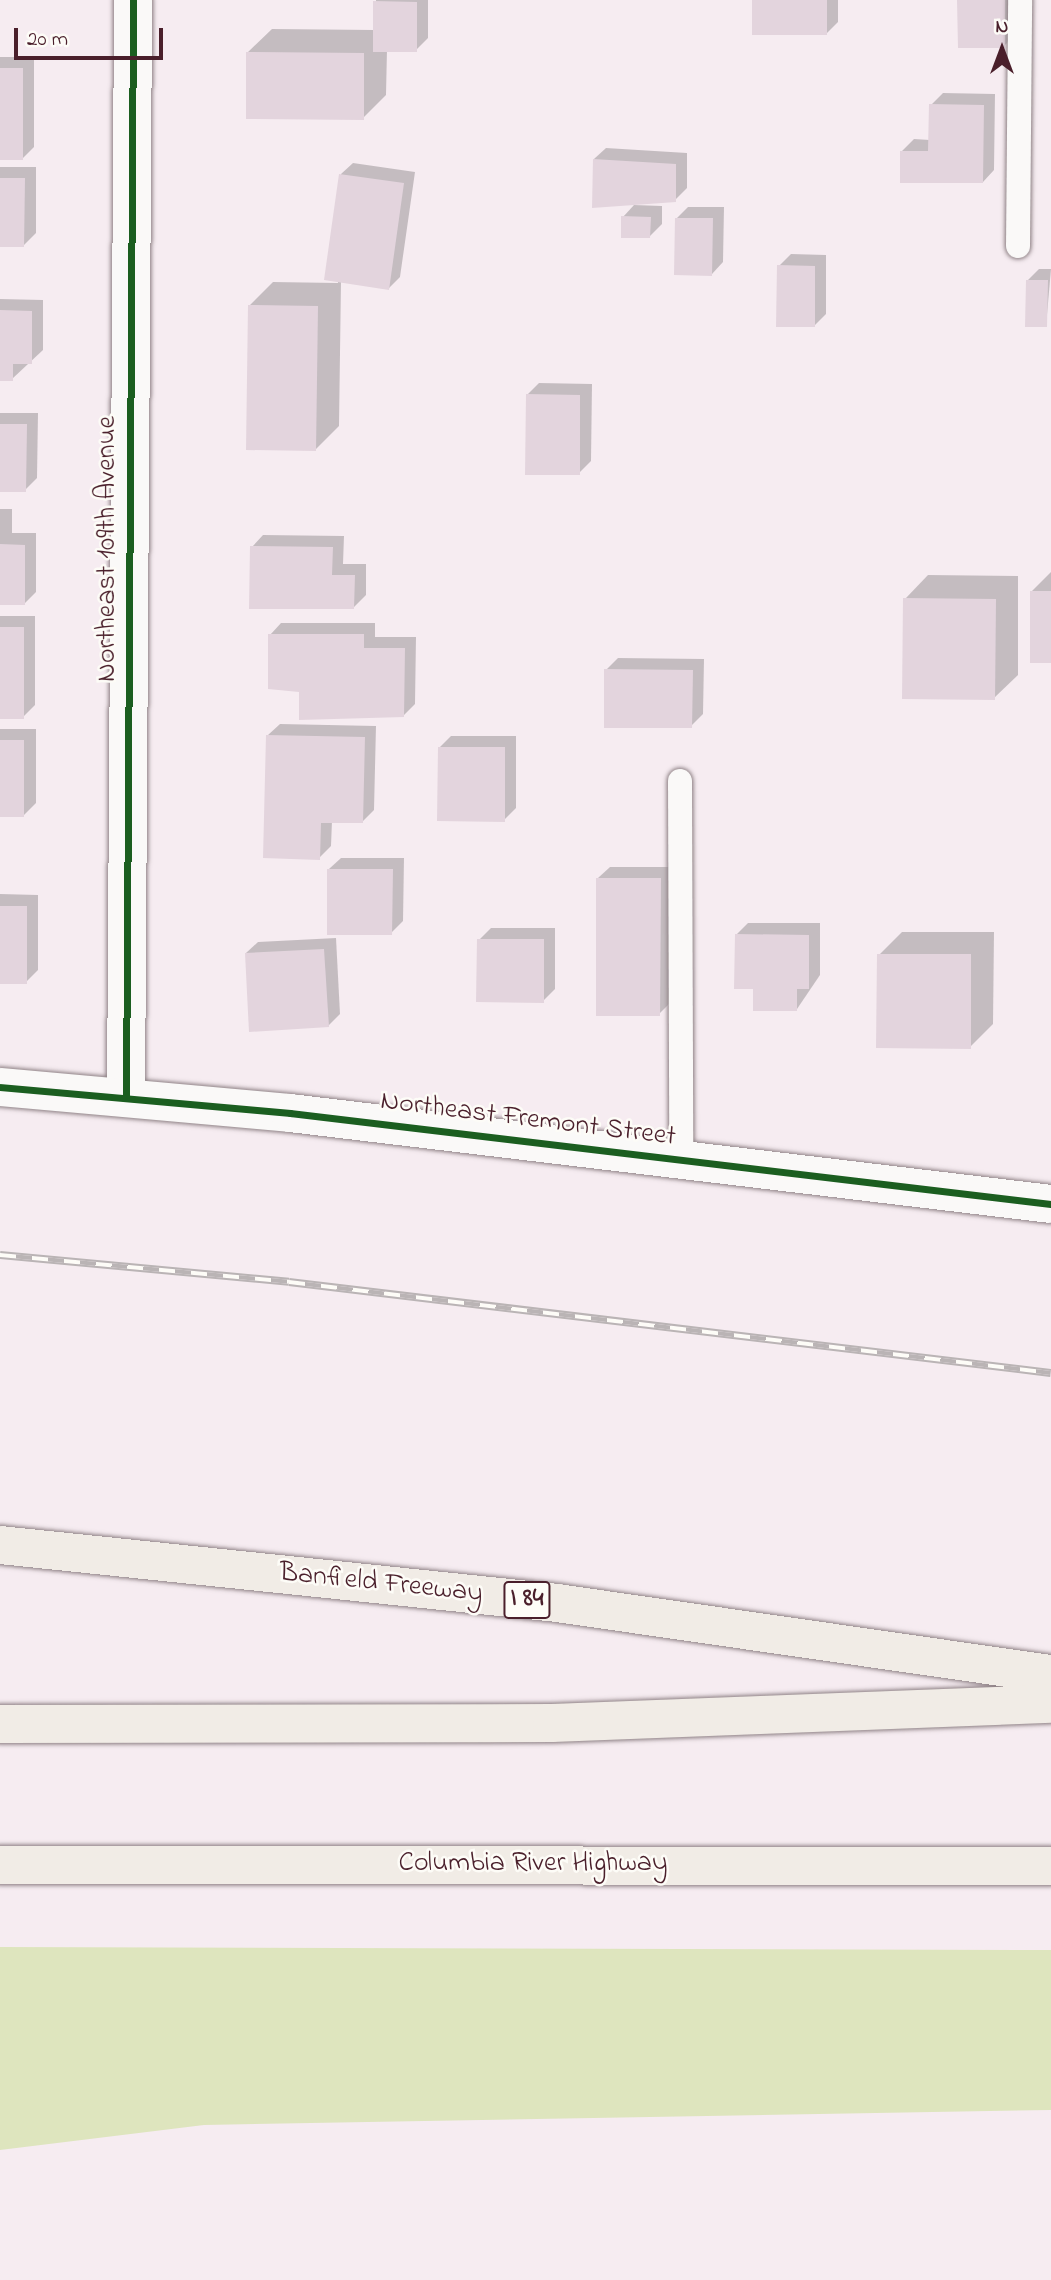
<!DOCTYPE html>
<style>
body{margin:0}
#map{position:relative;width:1051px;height:2280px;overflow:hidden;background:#f6ecf1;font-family:"Indie Flower",sans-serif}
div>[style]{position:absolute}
.green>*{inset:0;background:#dee5be}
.shadow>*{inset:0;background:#0003}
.building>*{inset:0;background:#e3d4dd}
.roads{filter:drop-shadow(0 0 2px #908387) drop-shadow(0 0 2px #908387)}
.lane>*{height:24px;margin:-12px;padding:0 12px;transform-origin:12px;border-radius:12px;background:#faf9f8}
.street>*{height:38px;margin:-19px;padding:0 19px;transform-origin:19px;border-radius:19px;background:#faf9f8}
.secondary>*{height:38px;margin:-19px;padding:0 19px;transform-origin:19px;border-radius:19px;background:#faf9f8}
.highway>*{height:38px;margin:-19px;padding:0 19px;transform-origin:19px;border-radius:19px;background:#f1ece6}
.rail>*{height:8px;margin-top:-4px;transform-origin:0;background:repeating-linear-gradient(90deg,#fdfcf7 0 16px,#bab4b5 0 32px);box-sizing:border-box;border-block:2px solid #bab4b5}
.cycleway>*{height:7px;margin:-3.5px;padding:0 3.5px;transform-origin:3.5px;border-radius:3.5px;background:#1b5e20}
span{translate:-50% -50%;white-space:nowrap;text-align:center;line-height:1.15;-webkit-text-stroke:5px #fdfcf7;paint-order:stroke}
.shield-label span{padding:2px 5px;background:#fdfcf7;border:2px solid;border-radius:5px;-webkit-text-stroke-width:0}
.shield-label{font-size:26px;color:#4a1f2b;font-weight:700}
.street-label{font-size:28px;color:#4a1f2b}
.north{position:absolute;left:967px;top:14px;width:70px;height:70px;-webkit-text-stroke:5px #fdfcf7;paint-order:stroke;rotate:0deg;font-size:19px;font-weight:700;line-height:28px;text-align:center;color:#4a1f2b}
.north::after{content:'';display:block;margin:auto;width:24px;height:32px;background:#4a1f2b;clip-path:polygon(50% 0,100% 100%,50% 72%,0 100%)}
.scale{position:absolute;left:14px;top:28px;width:149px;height:32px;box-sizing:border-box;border:4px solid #4a1f2b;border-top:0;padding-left:9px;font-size:21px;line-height:24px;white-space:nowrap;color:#4a1f2b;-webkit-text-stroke:5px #fdfcf7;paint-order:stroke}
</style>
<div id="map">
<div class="green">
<div style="clip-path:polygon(0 1947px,1051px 1950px,1051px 2110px,204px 2125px,0 2150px)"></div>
</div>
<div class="shadow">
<div style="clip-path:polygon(376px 0,428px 0,428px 38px,416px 50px,387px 50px,386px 95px,363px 118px,248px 52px,272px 29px,375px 30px)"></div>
<div style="clip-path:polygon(754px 0,838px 0,838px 22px,826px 34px)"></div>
<div style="clip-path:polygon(959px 0,1016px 0,1016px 34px,1004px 46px)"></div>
<div style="clip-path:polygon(0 57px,34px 57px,34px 147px,22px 159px,0 159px)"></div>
<div style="clip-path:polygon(943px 93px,995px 94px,994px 170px,983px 182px,902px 151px,914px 139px,930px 140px,931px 105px)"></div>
<div style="clip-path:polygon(606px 148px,687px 153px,687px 188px,675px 200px,594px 206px,594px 159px)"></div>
<div style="clip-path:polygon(353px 163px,415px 172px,400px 277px,388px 289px,341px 281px,339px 426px,316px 449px,249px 306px,273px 282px,338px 283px,341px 174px)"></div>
<div style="clip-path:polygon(0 167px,36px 167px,36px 233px,24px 245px,0 245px)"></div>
<div style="clip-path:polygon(634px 205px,662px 206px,662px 224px,650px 236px,623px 217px)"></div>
<div style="clip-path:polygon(688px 207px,724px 207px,723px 262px,712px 274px,676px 219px)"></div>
<div style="clip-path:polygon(791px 254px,826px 255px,826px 314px,814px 326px,779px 266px)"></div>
<div style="clip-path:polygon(1039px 269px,1051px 269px,1046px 326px,1027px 281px)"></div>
<div style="clip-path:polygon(0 299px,43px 300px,43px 350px,12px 379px,0 379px)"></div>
<div style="clip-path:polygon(539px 383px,592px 384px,591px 461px,579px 473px,527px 395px)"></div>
<div style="clip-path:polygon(0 413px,38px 413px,37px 478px,25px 490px,0 490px)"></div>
<div style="clip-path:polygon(0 509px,12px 509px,12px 533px,36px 533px,36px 592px,24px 604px,0 603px)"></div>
<div style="clip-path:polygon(263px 535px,344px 536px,343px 564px,366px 564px,366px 595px,354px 607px,252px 547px)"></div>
<div style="clip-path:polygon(1051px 572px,1051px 662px,1032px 591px)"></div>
<div style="clip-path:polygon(928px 575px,1018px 576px,1018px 675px,994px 698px,905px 599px)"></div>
<div style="clip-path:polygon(0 616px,35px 616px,35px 705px,23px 717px,0 717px)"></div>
<div style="clip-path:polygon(281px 623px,375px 623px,375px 637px,416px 637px,415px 704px,403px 716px,301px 690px,270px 635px)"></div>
<div style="clip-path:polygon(618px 658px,704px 659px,703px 714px,691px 726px,606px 670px)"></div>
<div style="clip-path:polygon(280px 724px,376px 726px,374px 810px,362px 822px,332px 821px,331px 846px,319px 858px,268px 735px)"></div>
<div style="clip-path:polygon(0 729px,36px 729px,36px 803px,24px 815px,0 813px)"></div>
<div style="clip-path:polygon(451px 736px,516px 736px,516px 808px,504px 820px,439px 748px)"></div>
<div style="clip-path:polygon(341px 858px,404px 858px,403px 921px,391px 933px,329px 869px)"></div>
<div style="clip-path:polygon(610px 867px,672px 867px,671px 1002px,659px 1014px,598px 878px)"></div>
<div style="clip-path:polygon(0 894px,38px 895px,38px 970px,26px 982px,0 982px)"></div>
<div style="clip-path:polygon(748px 923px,820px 923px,820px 975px,797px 1009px,755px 987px,737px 934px)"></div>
<div style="clip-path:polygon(491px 928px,555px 928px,555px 989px,543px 1001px,479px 940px)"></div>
<div style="clip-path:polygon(902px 932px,994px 932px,993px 1024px,970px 1047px,879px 955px)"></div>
<div style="clip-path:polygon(336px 938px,340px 1014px,328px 1026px,246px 953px,258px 942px)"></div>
</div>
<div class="building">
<div style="clip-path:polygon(752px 0,827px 0,827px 35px,752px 35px)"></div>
<div style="clip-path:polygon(957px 0,1005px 0,1005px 48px,958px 48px)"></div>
<div style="clip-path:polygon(373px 1px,417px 2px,417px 52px,373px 52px)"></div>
<div style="clip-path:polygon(246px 52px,364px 53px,364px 120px,246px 119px)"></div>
<div style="clip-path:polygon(0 68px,23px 68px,23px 160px,0 160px)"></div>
<div style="clip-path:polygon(929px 104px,984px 105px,983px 183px,900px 183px,900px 151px,928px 151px)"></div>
<div style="clip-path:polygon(593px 159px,676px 164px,676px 202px,592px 208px)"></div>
<div style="clip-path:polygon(339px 174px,404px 183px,389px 290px,324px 280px)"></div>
<div style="clip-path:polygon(0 178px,25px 178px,24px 247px,0 247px)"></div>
<div style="clip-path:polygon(621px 216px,651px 217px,650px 238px,621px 238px)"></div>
<div style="clip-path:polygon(675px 218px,713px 218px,712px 276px,674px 275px)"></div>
<div style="clip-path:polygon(777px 265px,815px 266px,815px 327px,776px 327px)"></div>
<div style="clip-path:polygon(1026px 280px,1048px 280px,1047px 327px,1025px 327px)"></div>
<div style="clip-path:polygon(248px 305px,318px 306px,316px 451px,246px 450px)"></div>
<div style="clip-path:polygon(0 310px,32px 311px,32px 364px,13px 364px,13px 381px,0 381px)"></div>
<div style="clip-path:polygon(526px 394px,580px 395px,580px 475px,525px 475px)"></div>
<div style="clip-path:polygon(0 424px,27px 424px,26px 492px,0 492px)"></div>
<div style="clip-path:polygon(0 544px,25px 545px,25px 605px,0 605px)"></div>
<div style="clip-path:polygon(250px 546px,333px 547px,332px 575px,355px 575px,354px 609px,249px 609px)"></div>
<div style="clip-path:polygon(1030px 591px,1051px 591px,1051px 663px,1030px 663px)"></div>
<div style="clip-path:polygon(903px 598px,996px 599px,995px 700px,902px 699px)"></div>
<div style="clip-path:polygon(0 627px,24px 627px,24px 719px,0 719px)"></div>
<div style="clip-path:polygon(268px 634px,364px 634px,364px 648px,405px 648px,404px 717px,299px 720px,299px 692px,268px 689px)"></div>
<div style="clip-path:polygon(604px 669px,693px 670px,692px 728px,604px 728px)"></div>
<div style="clip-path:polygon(266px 735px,365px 737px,363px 823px,321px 823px,320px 860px,263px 858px)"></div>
<div style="clip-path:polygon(0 740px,24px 740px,24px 817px,0 817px)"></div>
<div style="clip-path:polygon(438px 747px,505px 747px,505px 822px,437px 821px)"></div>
<div style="clip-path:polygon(327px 869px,393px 869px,392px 935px,327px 935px)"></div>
<div style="clip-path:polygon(596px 878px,661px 878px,660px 1016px,596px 1016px)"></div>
<div style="clip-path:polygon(0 906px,27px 906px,27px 984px,0 984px)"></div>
<div style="clip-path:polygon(735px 934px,809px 935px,809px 989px,797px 989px,797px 1011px,753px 1011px,753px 989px,734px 989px)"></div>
<div style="clip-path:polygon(477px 939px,544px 939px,544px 1003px,476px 1002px)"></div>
<div style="clip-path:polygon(324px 949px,329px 1027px,249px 1032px,245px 953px)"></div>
<div style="clip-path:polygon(877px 954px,971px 954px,971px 1049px,876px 1048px)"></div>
</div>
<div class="roads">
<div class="lane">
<div style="left:1018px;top:246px;width:246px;rotate:-89.5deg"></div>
<div style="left:680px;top:781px;width:379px;rotate:89.8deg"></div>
</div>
<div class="street">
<div style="left:126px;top:1097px;width:1097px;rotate:-89.63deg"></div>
</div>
<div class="secondary">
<div style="left:0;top:1087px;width:291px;rotate:5.1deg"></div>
<div style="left:290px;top:1113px;width:766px;rotate:6.82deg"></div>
</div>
<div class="highway">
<div style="left:0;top:1545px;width:560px;rotate:5.94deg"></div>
<div style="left:557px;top:1603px;width:499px;rotate:8.2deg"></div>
<div style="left:0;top:1724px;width:552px;rotate:-0.1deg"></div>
<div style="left:552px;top:1723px;width:499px;rotate:-2.2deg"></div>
<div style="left:0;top:1865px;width:1051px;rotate:0.05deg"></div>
</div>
</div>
<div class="rail">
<div style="left:0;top:1255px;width:290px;rotate:5.3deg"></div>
<div style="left:289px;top:1282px;width:767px;rotate:6.81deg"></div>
</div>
<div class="cycleway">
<div style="left:0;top:1087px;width:291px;rotate:5.1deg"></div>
<div style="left:290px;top:1113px;width:766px;rotate:6.82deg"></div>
<div style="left:126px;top:1097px;width:1097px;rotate:-89.63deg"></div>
</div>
<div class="shield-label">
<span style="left:527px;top:1600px">I 84</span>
</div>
<div class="street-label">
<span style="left:108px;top:549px;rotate:-90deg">Northeast 109th Avenue</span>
<span style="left:528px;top:1120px;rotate:7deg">Northeast Fremont Street</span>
<span style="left:381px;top:1584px;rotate:6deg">Banfield Freeway</span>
<span style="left:533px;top:1864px">Columbia River Highway</span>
</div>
<div class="north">N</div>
<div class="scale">20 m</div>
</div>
